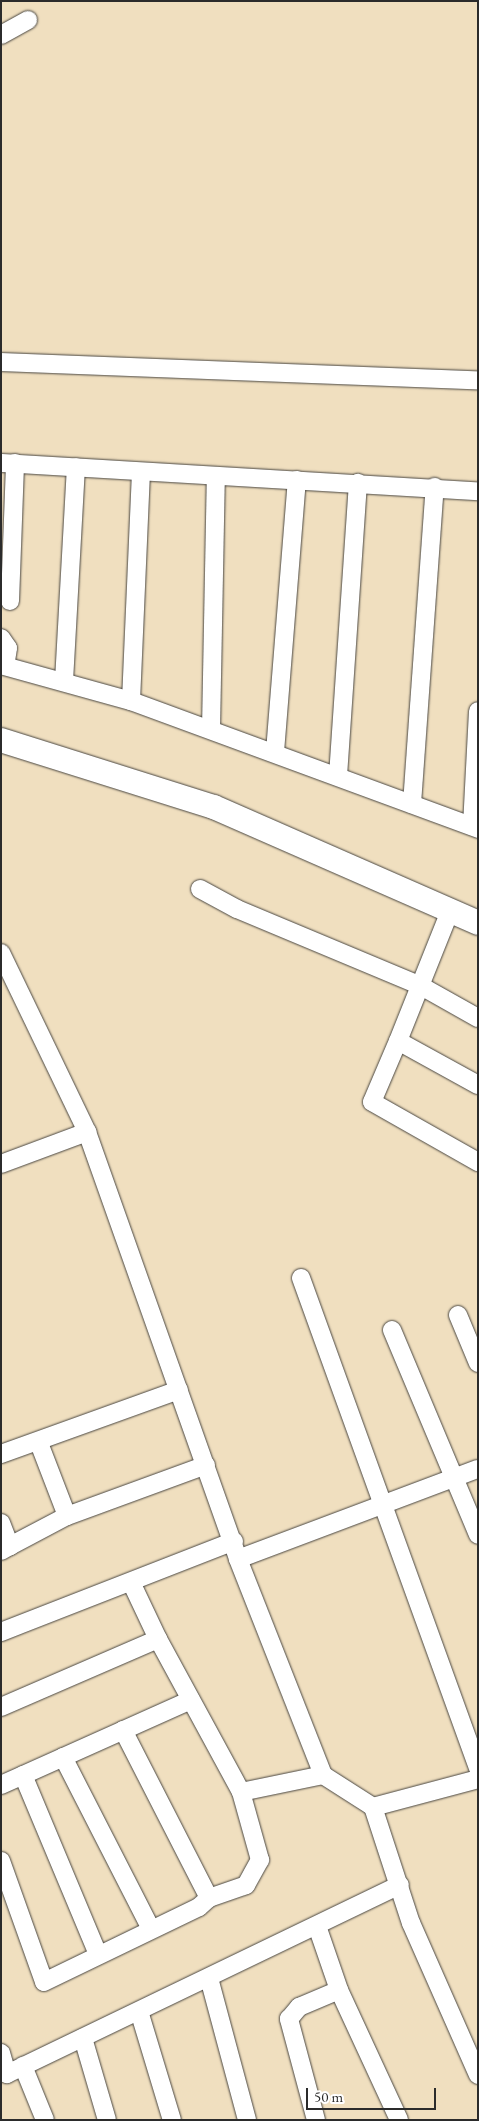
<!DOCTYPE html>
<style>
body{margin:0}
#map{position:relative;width:479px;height:2121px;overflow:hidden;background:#f0dfbf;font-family:"EB Garamond",serif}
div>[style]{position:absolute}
.roads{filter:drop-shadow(0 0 1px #494641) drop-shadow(0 0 1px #494641)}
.street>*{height:18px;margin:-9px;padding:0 9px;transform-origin:9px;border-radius:9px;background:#fff}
.secondary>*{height:24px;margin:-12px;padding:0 12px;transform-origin:12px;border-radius:12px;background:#fff}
span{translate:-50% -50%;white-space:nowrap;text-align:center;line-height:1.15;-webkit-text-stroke:4.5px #fff;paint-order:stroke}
.frame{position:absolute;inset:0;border:2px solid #2b2b2b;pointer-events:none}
.scale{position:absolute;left:306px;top:2088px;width:130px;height:22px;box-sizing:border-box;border:2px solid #2b2b2b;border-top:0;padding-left:6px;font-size:15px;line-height:18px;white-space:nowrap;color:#2b2b2b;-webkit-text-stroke:4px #fff;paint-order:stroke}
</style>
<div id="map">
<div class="roads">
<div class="street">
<div style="left:1px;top:35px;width:31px;rotate:-29deg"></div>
<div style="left:1px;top:362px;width:477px;rotate:2.2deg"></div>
<div style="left:1px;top:463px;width:478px;rotate:3.4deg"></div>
<div style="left:10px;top:601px;width:138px;rotate:-87.9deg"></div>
<div style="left:1px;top:638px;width:12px;rotate:55deg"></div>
<div style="left:8px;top:648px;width:18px;rotate:99deg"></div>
<div style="left:1px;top:665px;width:135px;rotate:15.5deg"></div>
<div style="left:131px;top:701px;width:370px;rotate:20.2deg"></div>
<div style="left:64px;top:681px;width:214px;rotate:-86.8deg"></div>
<div style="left:131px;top:701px;width:229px;rotate:-87.5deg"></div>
<div style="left:211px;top:729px;width:253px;rotate:-88.9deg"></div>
<div style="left:275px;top:752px;width:273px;rotate:-85.4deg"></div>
<div style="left:338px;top:776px;width:294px;rotate:-86.1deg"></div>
<div style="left:412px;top:804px;width:318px;rotate:-85.9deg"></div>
<div style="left:472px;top:826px;width:115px;rotate:-87deg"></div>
<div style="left:200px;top:889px;width:42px;rotate:28.4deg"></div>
<div style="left:237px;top:909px;width:199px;rotate:22.7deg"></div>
<div style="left:421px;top:986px;width:65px;rotate:29.3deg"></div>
<div style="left:1px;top:953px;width:199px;rotate:64.3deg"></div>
<div style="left:87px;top:1132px;width:453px;rotate:70.5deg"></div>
<div style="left:238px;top:1559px;width:232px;rotate:68.5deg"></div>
<div style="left:323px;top:1775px;width:59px;rotate:32.6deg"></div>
<div style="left:373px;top:1807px;width:122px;rotate:71.9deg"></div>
<div style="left:411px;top:1923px;width:166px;rotate:66.2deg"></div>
<div style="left:398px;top:1041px;width:140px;rotate:-68.2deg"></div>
<div style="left:478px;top:1085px;width:91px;rotate:-151.2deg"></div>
<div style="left:398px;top:1041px;width:66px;rotate:113.1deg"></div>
<div style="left:372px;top:1102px;width:122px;rotate:29.5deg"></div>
<div style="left:1px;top:1164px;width:92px;rotate:-20.4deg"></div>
<div style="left:301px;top:1278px;width:521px;rotate:70.14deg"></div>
<div style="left:458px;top:1315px;width:52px;rotate:67.4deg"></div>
<div style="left:392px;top:1330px;width:222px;rotate:67.2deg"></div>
<div style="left:39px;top:1443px;width:78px;rotate:69deg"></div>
<div style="left:1px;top:1454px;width:189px;rotate:-19.8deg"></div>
<div style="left:1px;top:1523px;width:25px;rotate:69deg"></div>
<div style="left:10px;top:1546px;width:10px;rotate:151deg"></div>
<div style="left:10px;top:1546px;width:64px;rotate:-27.8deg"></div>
<div style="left:67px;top:1516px;width:148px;rotate:-20.1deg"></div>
<div style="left:238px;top:1559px;width:256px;rotate:-20.6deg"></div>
<div style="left:131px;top:1582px;width:63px;rotate:64.7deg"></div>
<div style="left:1px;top:1632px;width:250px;rotate:-21.3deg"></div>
<div style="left:1px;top:1707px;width:171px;rotate:-23.4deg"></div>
<div style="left:158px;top:1639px;width:174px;rotate:61.5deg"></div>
<div style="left:241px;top:1792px;width:84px;rotate:-11.7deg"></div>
<div style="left:123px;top:1730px;width:189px;rotate:62.9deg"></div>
<div style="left:63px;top:1757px;width:191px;rotate:62.9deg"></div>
<div style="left:23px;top:1775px;width:194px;rotate:67.3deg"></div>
<div style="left:1px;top:1785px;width:208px;rotate:-24.1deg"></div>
<div style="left:373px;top:1807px;width:109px;rotate:-14.9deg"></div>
<div style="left:1px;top:1861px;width:128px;rotate:70.4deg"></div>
<div style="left:44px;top:1982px;width:172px;rotate:-25.8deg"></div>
<div style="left:199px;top:1907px;width:13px;rotate:-42deg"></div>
<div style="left:209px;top:1898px;width:39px;rotate:-19deg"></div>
<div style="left:246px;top:1885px;width:29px;rotate:-61deg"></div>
<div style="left:260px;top:1860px;width:71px;rotate:-105.6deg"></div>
<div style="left:317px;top:1926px;width:68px;rotate:71deg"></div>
<div style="left:339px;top:1990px;width:143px;rotate:65.2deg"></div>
<div style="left:209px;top:1978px;width:147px;rotate:75deg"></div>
<div style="left:139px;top:2011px;width:114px;rotate:73.2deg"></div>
<div style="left:83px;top:2038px;width:85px;rotate:73.7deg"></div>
<div style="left:1px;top:2053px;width:22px;rotate:74deg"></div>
<div style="left:7px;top:2074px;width:436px;rotate:-25.7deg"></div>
<div style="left:23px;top:2066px;width:58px;rotate:67.8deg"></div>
<div style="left:316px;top:2120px;width:105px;rotate:-105deg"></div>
<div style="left:289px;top:2019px;width:16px;rotate:-50deg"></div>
<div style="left:299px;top:2007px;width:43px;rotate:-23deg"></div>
</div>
<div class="secondary">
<div style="left:1px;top:740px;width:223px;rotate:17.5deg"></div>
<div style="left:214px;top:807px;width:288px;rotate:23.7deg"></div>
</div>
</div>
<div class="frame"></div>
<div class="scale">50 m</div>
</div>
